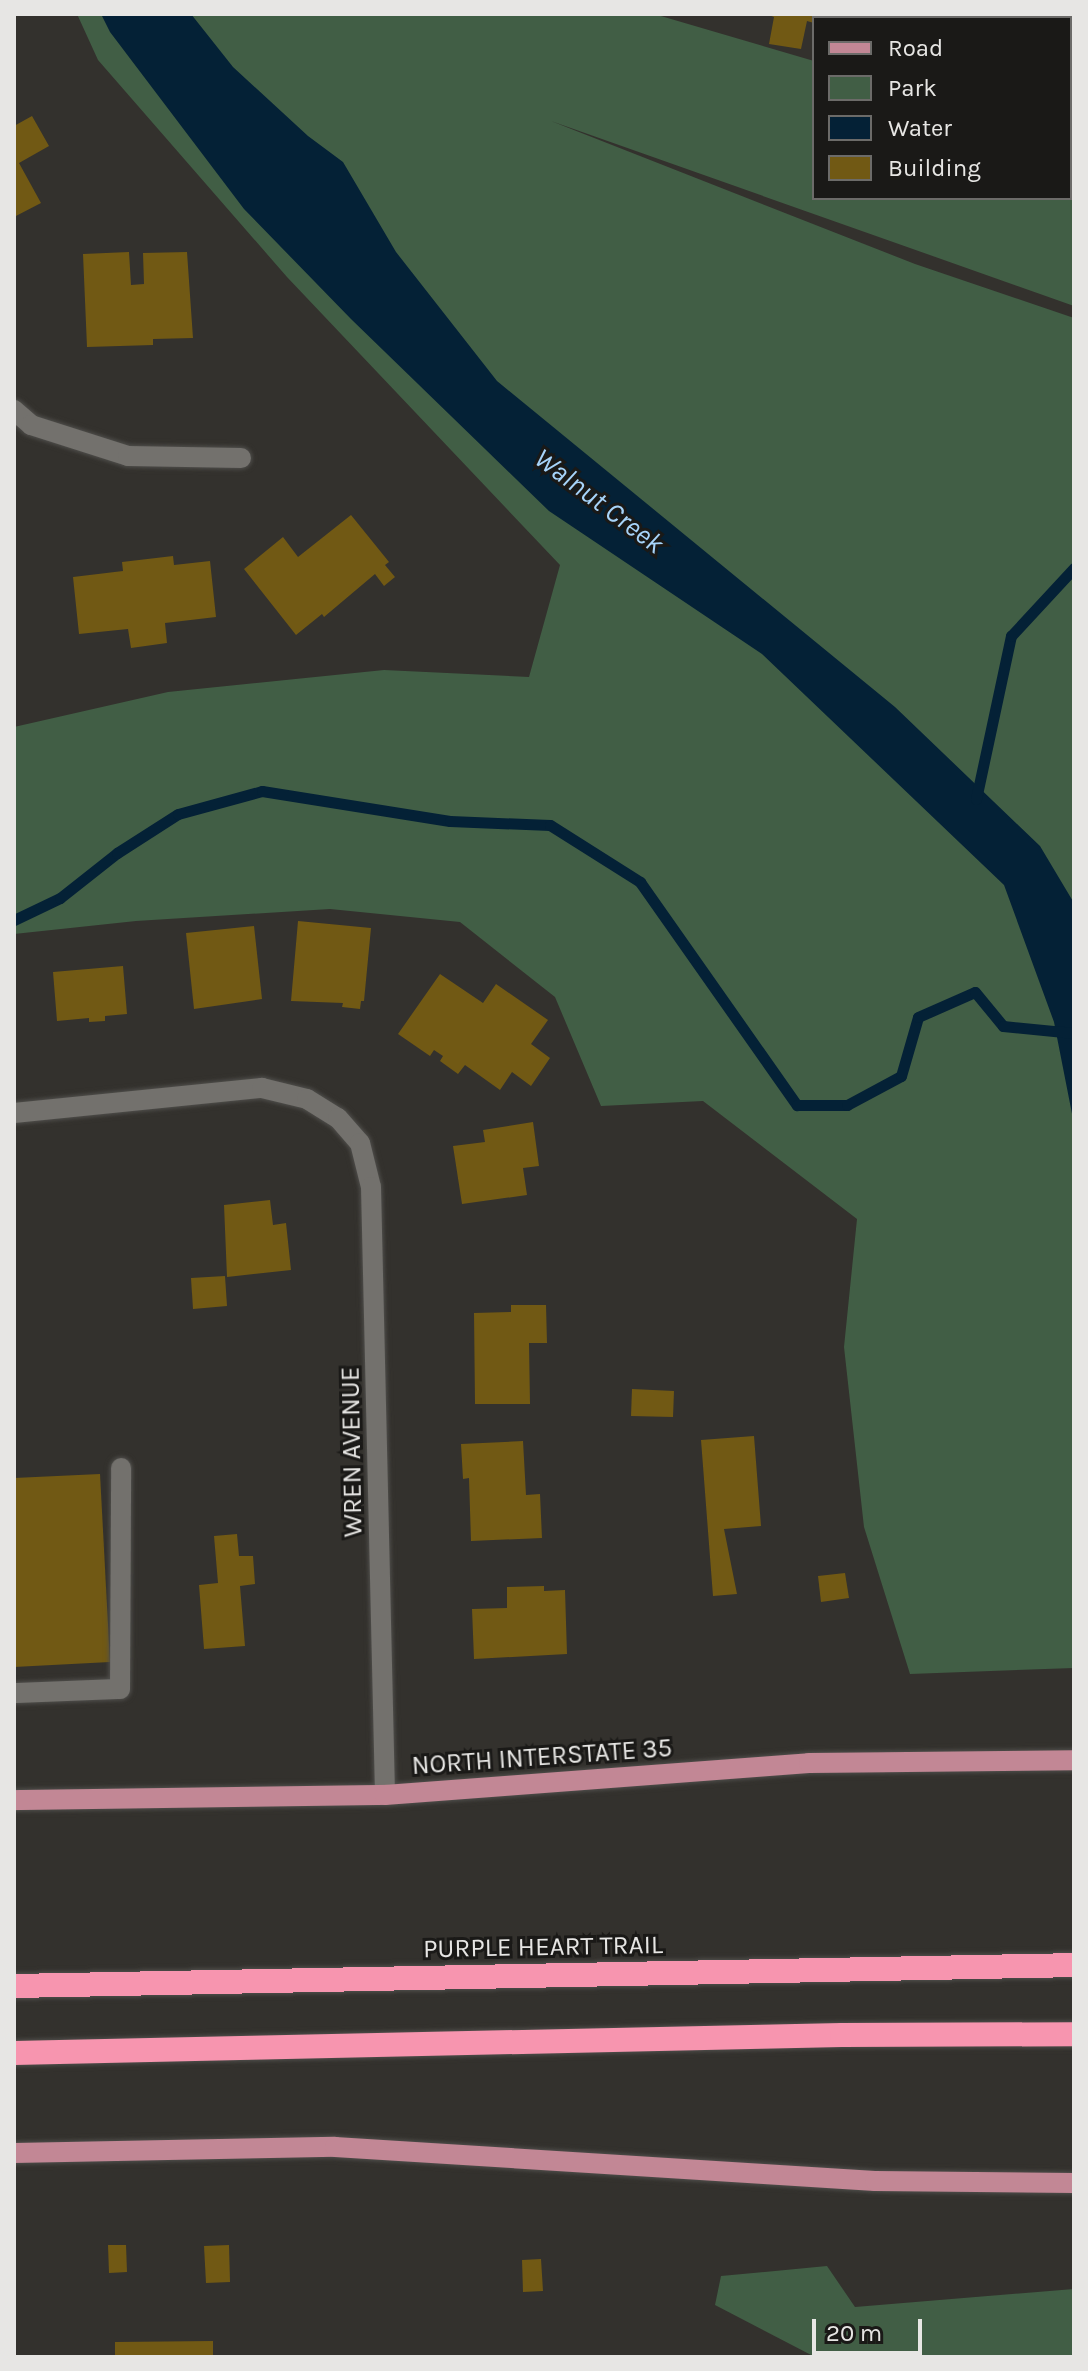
<!DOCTYPE html>
<style>
body{margin:0}
#map{position:relative;width:1088px;height:2371px;overflow:hidden;background:#33312d;font-family:Karla,sans-serif}
div>[style]{position:absolute}
.green>*{inset:0;background:#415e45}
.water>*{inset:0;background:#042136}
.stream>*{height:11px;margin:-5.5px;padding:0 5.5px;transform-origin:5.5px;border-radius:5.5px;background:#042136}
.building>*{inset:0;background:#715914}
.roads{filter:drop-shadow(0 0 2px #4f4e4b) drop-shadow(0 0 2px #4f4e4b)}
.minor>*{height:20px;margin:-10px;padding:0 10px;transform-origin:10px;border-radius:10px;background:#73716d}
.major>*{height:20px;margin:-10px;padding:0 10px;transform-origin:10px;border-radius:10px;background:#c28795}
.highway>*{height:24px;margin:-12px;padding:0 12px;transform-origin:12px;border-radius:12px;background:#f795af}
span{translate:-50% -50%;white-space:nowrap;text-align:center;line-height:1.15;-webkit-text-stroke:6px #1a1917;paint-order:stroke}
.street-label{font-size:26px;color:#e7e6e4}
.water-label{font-size:28px;color:#a7d4fa;font-style:italic}
.frame{position:absolute;inset:0;border:16px solid #e7e6e4;pointer-events:none}
.legend{position:absolute;left:812px;top:16px;width:260px;height:184px;box-sizing:border-box;background:#1a1917;border:2px solid #6c6b69;margin:0;padding:10px 14px;list-style:none;font-size:24px;color:#e7e6e4}
.legend li{display:flex;align-items:center;gap:16px;height:40px}
.legend b{width:40px;border:2px solid #6c6b69}
.scale{position:absolute;left:812px;top:2319px;width:110px;height:36px;box-sizing:border-box;border:4px solid #e7e6e4;border-top:0;padding-left:10px;font-size:24px;line-height:28px;white-space:nowrap;color:#e7e6e4;-webkit-text-stroke:6px #1a1917;paint-order:stroke}
</style>
<div id="map">
<div class="green">
<div style="clip-path:polygon(77px 14px,654px 14px,814px 61px,814px 198px,1070px 198px,1070px 121px,1074px 122px,1074px 306px,551px 121px,915px 264px,1074px 318px,1074px 1668px,910px 1674px,864px 1527px,844px 1347px,857px 1219px,703px 1101px,601px 1106px,555px 997px,460px 922px,330px 909px,136px 921px,14px 934px,14px 727px,168px 692px,384px 670px,529px 677px,560px 565px,287px 277px,98px 60px)"></div>
<div style="clip-path:polygon(827px 2266px,855px 2307px,1074px 2289px,1074px 2357px,815px 2357px,715px 2305px,721px 2276px)"></div>
</div>
<div class="water">
<div style="clip-path:polygon(101px 14px,191px 14px,233px 67px,308px 136px,343px 162px,396px 252px,497px 381px,895px 707px,1040px 846px,1074px 903px,1074px 1124px,1054px 1022px,1004px 885px,762px 654px,549px 511px,351px 319px,244px 209px,110px 32px)"></div>
</div>
<div class="stream">
<div style="left:976px;top:799px;width:167px;rotate:-77.9deg"></div>
<div style="left:1011px;top:636px;width:93px;rotate:-47.2deg"></div>
<div style="left:14px;top:920px;width:51px;rotate:-25.6deg"></div>
<div style="left:60px;top:898px;width:73px;rotate:-38.3deg"></div>
<div style="left:117px;top:853px;width:72px;rotate:-32.6deg"></div>
<div style="left:178px;top:814px;width:87px;rotate:-15.3deg"></div>
<div style="left:262px;top:791px;width:190px;rotate:9.1deg"></div>
<div style="left:450px;top:821px;width:100px;rotate:2.3deg"></div>
<div style="left:550px;top:825px;width:107px;rotate:32.3deg"></div>
<div style="left:640px;top:882px;width:273px;rotate:54.9deg"></div>
<div style="left:797px;top:1105px;width:50px"></div>
<div style="left:847px;top:1105px;width:61px;rotate:-28.2deg"></div>
<div style="left:901px;top:1076px;width:61px;rotate:-73.9deg"></div>
<div style="left:918px;top:1017px;width:62px;rotate:-23.7deg"></div>
<div style="left:975px;top:992px;width:44px;rotate:50.5deg"></div>
<div style="left:1003px;top:1026px;width:71px;rotate:5.6deg"></div>
</div>
<div class="building">
<div style="clip-path:polygon(766px 14px,950px 14px,950px 18px,814px 18px,814px 23px,807px 21px,801px 49px,769px 44px,774px 17px)"></div>
<div style="clip-path:polygon(1053px 14px,1074px 14px,1074px 112px,1070px 111px,1070px 18px,1052px 18px)"></div>
<div style="clip-path:polygon(32px 116px,49px 146px,19px 163px,41px 203px,14px 217px,14px 126px)"></div>
<div style="clip-path:polygon(129px 252px,131px 285px,144px 284px,143px 253px,187px 252px,193px 338px,153px 339px,153px 345px,87px 347px,83px 254px)"></div>
<div style="clip-path:polygon(351px 515px,389px 562px,385px 565px,395px 577px,384px 586px,375px 574px,324px 617px,322px 614px,296px 635px,244px 569px,283px 537px,298px 557px)"></div>
<div style="clip-path:polygon(173px 556px,174px 565px,210px 561px,216px 617px,165px 623px,167px 643px,131px 648px,128px 629px,79px 634px,73px 577px,123px 571px,122px 562px)"></div>
<div style="clip-path:polygon(298px 921px,371px 928px,364px 1001px,361px 1001px,360px 1009px,342px 1007px,343px 1003px,291px 1001px)"></div>
<div style="clip-path:polygon(254px 926px,262px 999px,194px 1009px,186px 933px)"></div>
<div style="clip-path:polygon(123px 966px,127px 1014px,105px 1016px,105px 1021px,89px 1022px,89px 1018px,57px 1021px,53px 972px)"></div>
<div style="clip-path:polygon(440px 974px,483px 1003px,496px 984px,548px 1020px,531px 1044px,550px 1058px,531px 1086px,512px 1072px,500px 1090px,465px 1065px,458px 1074px,440px 1061px,443px 1056px,434px 1050px,430px 1056px,398px 1034px)"></div>
<div style="clip-path:polygon(533px 1122px,539px 1166px,523px 1168px,527px 1195px,462px 1204px,453px 1146px,485px 1142px,483px 1130px)"></div>
<div style="clip-path:polygon(270px 1200px,273px 1225px,286px 1223px,291px 1270px,227px 1277px,224px 1205px)"></div>
<div style="clip-path:polygon(225px 1276px,227px 1306px,193px 1309px,191px 1278px)"></div>
<div style="clip-path:polygon(511px 1305px,546px 1305px,547px 1343px,529px 1343px,530px 1404px,475px 1404px,474px 1313px,511px 1312px)"></div>
<div style="clip-path:polygon(632px 1389px,674px 1391px,673px 1417px,631px 1416px)"></div>
<div style="clip-path:polygon(754px 1436px,761px 1526px,724px 1529px,737px 1594px,713px 1596px,701px 1440px)"></div>
<div style="clip-path:polygon(523px 1441px,526px 1495px,540px 1494px,542px 1538px,471px 1541px,469px 1478px,463px 1479px,461px 1444px)"></div>
<div style="clip-path:polygon(100px 1474px,110px 1662px,14px 1667px,14px 1478px)"></div>
<div style="clip-path:polygon(237px 1534px,239px 1556px,253px 1556px,255px 1584px,240px 1586px,245px 1646px,204px 1649px,199px 1585px,218px 1583px,214px 1536px)"></div>
<div style="clip-path:polygon(845px 1573px,849px 1598px,821px 1602px,818px 1576px)"></div>
<div style="clip-path:polygon(544px 1586px,544px 1591px,565px 1590px,567px 1654px,474px 1659px,472px 1609px,507px 1608px,507px 1587px)"></div>
<div style="clip-path:polygon(108px 2245px,126px 2245px,127px 2272px,109px 2273px)"></div>
<div style="clip-path:polygon(229px 2245px,230px 2282px,206px 2283px,204px 2246px)"></div>
<div style="clip-path:polygon(541px 2259px,543px 2291px,523px 2292px,522px 2260px)"></div>
<div style="clip-path:polygon(213px 2341px,213px 2357px,115px 2357px,115px 2342px)"></div>
</div>
<div class="roads">
<div class="minor">
<div style="left:14px;top:410px;width:23px;rotate:41deg"></div>
<div style="left:31px;top:425px;width:102px;rotate:17.7deg"></div>
<div style="left:128px;top:456px;width:113px;rotate:1deg"></div>
<div style="left:14px;top:1113px;width:249px;rotate:-5.8deg"></div>
<div style="left:262px;top:1088px;width:46px;rotate:13.7deg"></div>
<div style="left:307px;top:1099px;width:36px;rotate:32deg"></div>
<div style="left:338px;top:1118px;width:33px;rotate:49deg"></div>
<div style="left:360px;top:1143px;width:45px;rotate:76deg"></div>
<div style="left:371px;top:1187px;width:608px;rotate:88.68deg"></div>
<div style="left:14px;top:1693px;width:106px;rotate:-2.2deg"></div>
<div style="left:120px;top:1689px;width:221px;rotate:-89.7deg"></div>
</div>
<div class="major">
<div style="left:14px;top:1800px;width:371px;rotate:-0.8deg"></div>
<div style="left:385px;top:1795px;width:425px;rotate:-4.3deg"></div>
<div style="left:809px;top:1763px;width:265px;rotate:-0.6deg"></div>
<div style="left:14px;top:2153px;width:321px;rotate:-1.1deg"></div>
<div style="left:335px;top:2147px;width:541px;rotate:3.6deg"></div>
<div style="left:875px;top:2181px;width:199px;rotate:0.6deg"></div>
</div>
<div class="highway">
<div style="left:14px;top:1986px;width:1060px;rotate:-1.13deg"></div>
<div style="left:14px;top:2053px;width:828px;rotate:-1.25deg"></div>
<div style="left:842px;top:2035px;width:232px;rotate:-0.2deg"></div>
</div>
</div>
<div class="street-label">
<span style="left:352px;top:1452px;rotate:-91deg">WREN AVENUE</span>
<span style="left:542px;top:1757px;rotate:-4deg">NORTH INTERSTATE 35</span>
<span style="left:543px;top:1947px;rotate:-1deg">PURPLE HEART TRAIL</span>
</div>
<div class="water-label">
<span style="left:599px;top:501px;rotate:37deg">Walnut Creek</span>
</div>
<div class="frame"></div>
<ul class="legend">
<li><b style="height:10px;background:#c28795"></b>Road</li>
<li><b style="height:22px;background:#415e45"></b>Park</li>
<li><b style="height:22px;background:#042136"></b>Water</li>
<li><b style="height:22px;background:#715914"></b>Building</li>
</ul>
<div class="scale">20 m</div>
</div>
